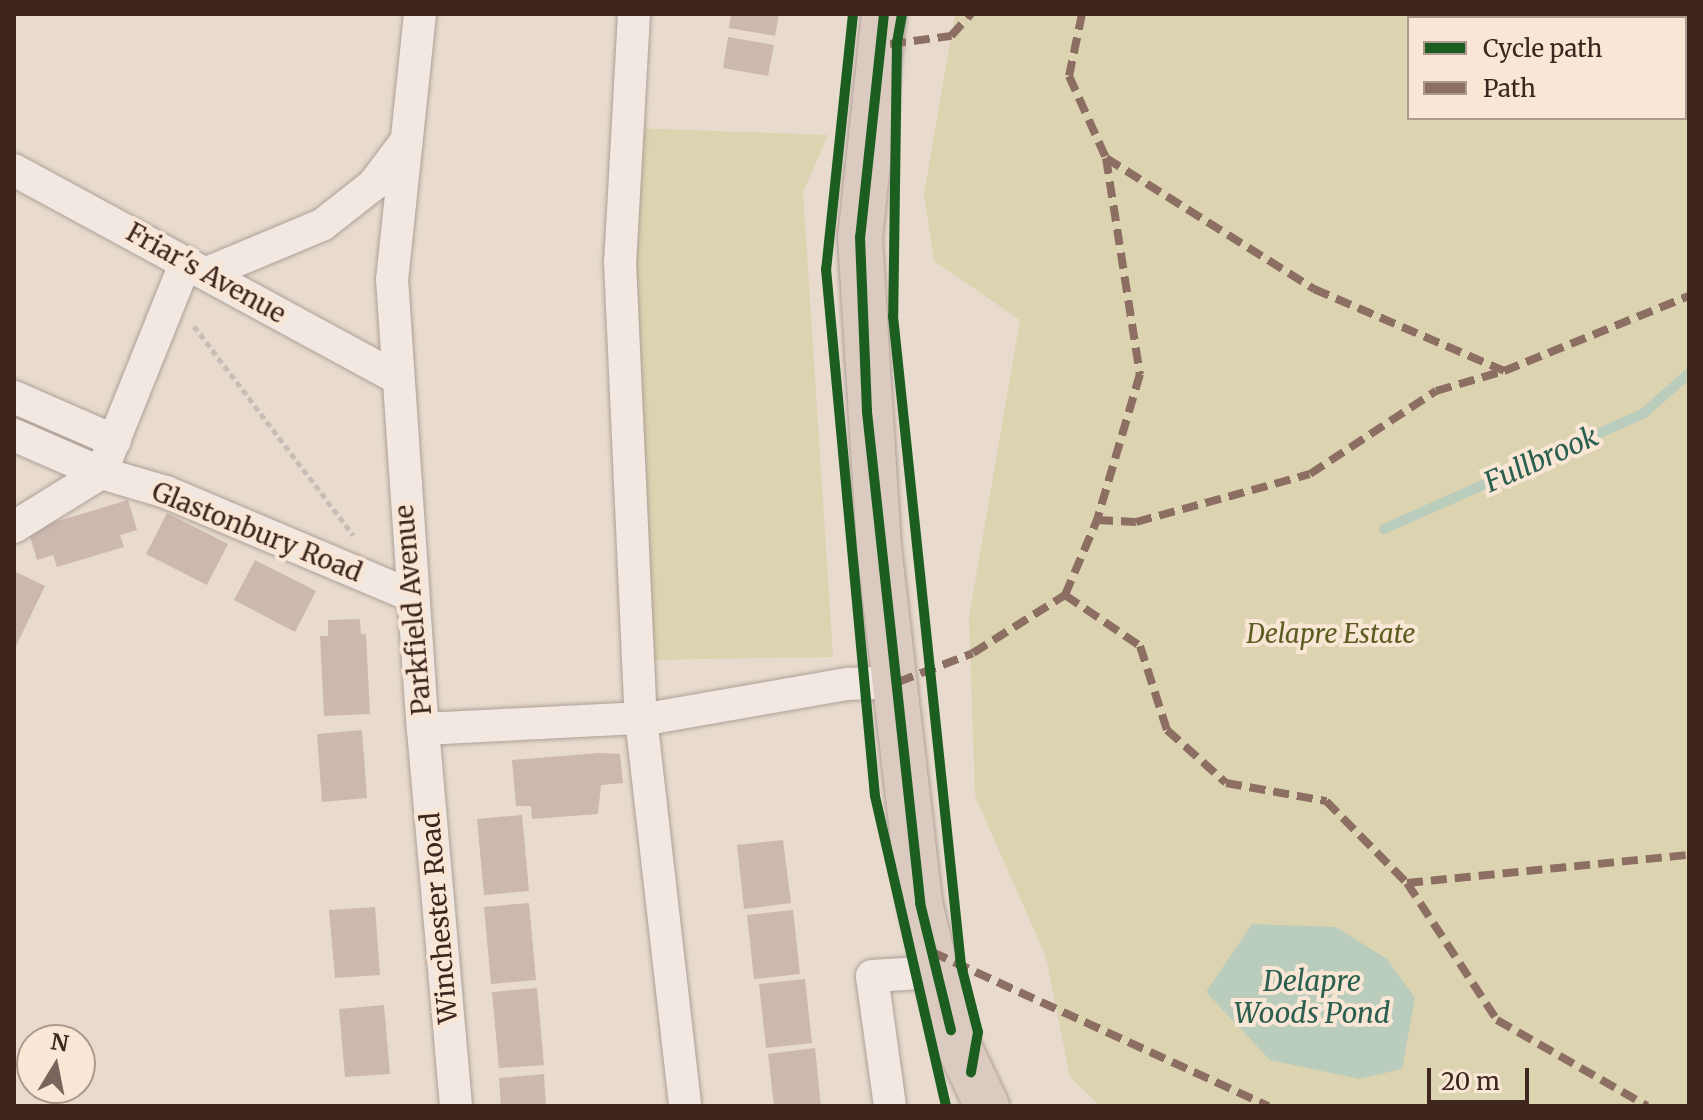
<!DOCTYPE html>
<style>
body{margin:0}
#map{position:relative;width:1703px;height:1120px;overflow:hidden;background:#e8dbce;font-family:Merriweather,serif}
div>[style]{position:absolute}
.green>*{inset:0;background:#dcd3b0}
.water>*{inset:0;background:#baccbc}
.stream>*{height:10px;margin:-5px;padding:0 5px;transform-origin:5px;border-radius:5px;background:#baccbc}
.building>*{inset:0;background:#ccb8af}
.path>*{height:5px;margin-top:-2.5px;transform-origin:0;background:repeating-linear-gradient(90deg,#c9beb7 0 6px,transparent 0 10px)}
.roads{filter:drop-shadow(0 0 2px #aea097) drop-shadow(0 0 2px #aea097)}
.minor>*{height:32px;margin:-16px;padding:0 16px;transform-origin:16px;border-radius:16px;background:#f0e8e1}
.highway>*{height:44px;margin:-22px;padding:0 22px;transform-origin:22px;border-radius:22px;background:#dbcabf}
.quiet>*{height:8px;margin-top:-4px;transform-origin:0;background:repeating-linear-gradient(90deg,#8d6e63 0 16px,transparent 0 24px)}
.cycleway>*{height:10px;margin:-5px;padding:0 5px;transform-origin:5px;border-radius:5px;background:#1b5e20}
span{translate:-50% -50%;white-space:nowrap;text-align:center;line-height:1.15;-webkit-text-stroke:8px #f9e6d5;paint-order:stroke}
.street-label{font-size:26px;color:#3e261e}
.park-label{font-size:26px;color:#5b5d22;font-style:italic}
.water-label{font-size:28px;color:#2b5f50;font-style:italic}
.frame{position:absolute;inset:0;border:16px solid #3e261e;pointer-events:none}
.legend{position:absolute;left:1407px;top:16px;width:280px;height:104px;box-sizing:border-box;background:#f9e6d5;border:2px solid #ae998c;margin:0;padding:10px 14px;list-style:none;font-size:24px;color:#3e261e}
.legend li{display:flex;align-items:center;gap:16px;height:40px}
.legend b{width:40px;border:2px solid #ae998c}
.north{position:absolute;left:16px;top:1024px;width:80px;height:80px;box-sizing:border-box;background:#f9e6d5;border:2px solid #ae998c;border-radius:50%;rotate:10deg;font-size:22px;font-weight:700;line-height:32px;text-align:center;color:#3e261e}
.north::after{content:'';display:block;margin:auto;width:28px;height:36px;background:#7a655c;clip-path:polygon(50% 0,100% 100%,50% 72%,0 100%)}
.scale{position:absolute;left:1427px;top:1068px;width:102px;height:36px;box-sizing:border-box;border:4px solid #3e261e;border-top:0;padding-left:10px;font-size:24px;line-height:28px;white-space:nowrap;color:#3e261e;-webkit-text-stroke:6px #f9e6d5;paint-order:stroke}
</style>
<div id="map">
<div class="green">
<div style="clip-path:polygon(evenodd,955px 14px,1689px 14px,1689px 1106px,1100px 1106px,1070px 1077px,1046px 957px,975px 796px,969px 617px,1020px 320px,934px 261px,924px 194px,955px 14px,1409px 18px,1685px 18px,1685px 118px,1409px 118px,1409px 18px)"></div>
<div style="clip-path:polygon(635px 128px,828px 135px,803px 192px,833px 657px,647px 660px,628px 262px)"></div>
</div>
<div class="water">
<div style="clip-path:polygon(1252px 924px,1336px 927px,1387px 959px,1415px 998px,1402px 1069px,1359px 1079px,1270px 1060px,1206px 992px)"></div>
</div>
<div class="stream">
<div style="left:1384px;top:529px;width:285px;rotate:-24deg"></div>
<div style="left:1644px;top:413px;width:60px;rotate:-41.6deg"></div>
</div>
<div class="building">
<div style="clip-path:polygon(731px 14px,779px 14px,775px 36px,729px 28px)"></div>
<div style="clip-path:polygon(728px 37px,774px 45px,768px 76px,723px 68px)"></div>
<div style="clip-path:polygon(128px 500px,137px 530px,120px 535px,124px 547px,57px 567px,53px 555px,37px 560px,28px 530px)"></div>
<div style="clip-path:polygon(167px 513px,228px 544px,207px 585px,146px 554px)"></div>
<div style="clip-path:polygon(255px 560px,316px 591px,295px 632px,234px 600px)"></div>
<div style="clip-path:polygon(14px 571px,45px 586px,14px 650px)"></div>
<div style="clip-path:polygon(360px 619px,361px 634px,366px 634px,370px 714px,324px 716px,320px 636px,328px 636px,328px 620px)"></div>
<div style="clip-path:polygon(362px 730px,367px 798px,322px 802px,317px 734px)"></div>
<div style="clip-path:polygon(599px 753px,620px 754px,623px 783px,601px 785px,598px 814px,532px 819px,531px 806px,516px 806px,512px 760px)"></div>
<div style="clip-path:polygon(522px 815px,529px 891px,484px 895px,477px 819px)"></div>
<div style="clip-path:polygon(783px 840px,791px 903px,744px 909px,737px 845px)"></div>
<div style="clip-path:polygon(529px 903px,536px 980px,491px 984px,484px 907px)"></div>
<div style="clip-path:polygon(375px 907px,380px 975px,335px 978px,329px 910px)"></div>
<div style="clip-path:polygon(793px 910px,800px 974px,754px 979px,747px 915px)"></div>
<div style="clip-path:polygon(805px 979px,812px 1043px,766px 1048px,759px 984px)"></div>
<div style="clip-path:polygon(537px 988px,544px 1065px,499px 1068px,492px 992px)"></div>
<div style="clip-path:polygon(384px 1005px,390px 1074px,345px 1077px,339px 1009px)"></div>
<div style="clip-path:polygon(815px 1048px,821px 1106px,774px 1106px,768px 1054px)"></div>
<div style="clip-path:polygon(544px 1074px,546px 1106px,501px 1106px,499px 1078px)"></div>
</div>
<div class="path">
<div style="left:194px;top:326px;width:263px;rotate:52.7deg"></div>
</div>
<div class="roads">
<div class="minor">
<div style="left:420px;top:14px;width:266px;rotate:96deg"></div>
<div style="left:392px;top:279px;width:451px;rotate:86.1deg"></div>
<div style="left:423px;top:729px;width:235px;rotate:-2.9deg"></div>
<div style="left:658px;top:717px;width:193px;rotate:-9.9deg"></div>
<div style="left:848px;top:684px;width:50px;rotate:-2.3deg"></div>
<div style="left:634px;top:14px;width:248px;rotate:93.2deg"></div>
<div style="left:620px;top:262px;width:456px;rotate:87.4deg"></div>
<div style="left:641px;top:718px;width:390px;rotate:83.5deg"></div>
<div style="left:14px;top:170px;width:436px;rotate:28.5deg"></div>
<div style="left:207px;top:273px;width:125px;rotate:-22.7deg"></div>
<div style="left:322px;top:225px;width:65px;rotate:-38.1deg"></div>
<div style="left:373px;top:185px;width:55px;rotate:-53.1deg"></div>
<div style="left:14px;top:397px;width:110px;rotate:23.5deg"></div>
<div style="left:14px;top:435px;width:95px;rotate:23.6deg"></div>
<div style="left:101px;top:473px;width:68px;rotate:16.3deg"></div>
<div style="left:166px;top:492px;width:267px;rotate:22.9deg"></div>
<div style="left:14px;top:527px;width:102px;rotate:-31.8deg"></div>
<div style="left:101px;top:473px;width:227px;rotate:-68.1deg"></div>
<div style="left:423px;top:729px;width:378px;rotate:85deg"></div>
<div style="left:890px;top:1106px;width:131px;rotate:-97.9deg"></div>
<div style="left:872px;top:976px;width:65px;rotate:-3.5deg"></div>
</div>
<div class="highway">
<div style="left:884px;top:14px;width:224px;rotate:96.1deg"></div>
<div style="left:860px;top:237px;width:311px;rotate:86.5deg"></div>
<div style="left:879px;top:547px;width:358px;rotate:83.4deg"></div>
<div style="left:920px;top:903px;width:131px;rotate:76.3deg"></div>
<div style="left:951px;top:1030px;width:84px;rotate:64.7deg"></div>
</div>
</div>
<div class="quiet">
<div style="left:1082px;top:14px;width:63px;rotate:101.8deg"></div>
<div style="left:1069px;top:76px;width:90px;rotate:65.7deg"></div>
<div style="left:1106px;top:158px;width:219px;rotate:81.1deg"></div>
<div style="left:1140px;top:374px;width:152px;rotate:106.4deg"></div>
<div style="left:890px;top:44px;width:62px;rotate:-7.5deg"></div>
<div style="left:951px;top:36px;width:30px;rotate:-48deg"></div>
<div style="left:1106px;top:158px;width:246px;rotate:32.2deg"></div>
<div style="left:1314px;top:289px;width:207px;rotate:23.3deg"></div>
<div style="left:1065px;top:595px;width:82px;rotate:-66.9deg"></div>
<div style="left:1097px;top:520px;width:39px;rotate:3deg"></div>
<div style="left:1136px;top:522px;width:180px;rotate:-15.4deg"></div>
<div style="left:1310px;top:474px;width:151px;rotate:-33.4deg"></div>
<div style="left:1436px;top:391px;width:71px;rotate:-16.4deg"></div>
<div style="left:1504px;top:371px;width:200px;rotate:-22.1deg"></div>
<div style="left:898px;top:682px;width:80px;rotate:-21.1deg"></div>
<div style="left:973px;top:653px;width:109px;rotate:-32.2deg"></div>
<div style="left:1065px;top:595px;width:91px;rotate:34.2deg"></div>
<div style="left:1140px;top:646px;width:88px;rotate:72.2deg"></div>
<div style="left:1167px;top:730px;width:79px;rotate:41.9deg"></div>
<div style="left:1226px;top:783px;width:102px;rotate:10.2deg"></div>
<div style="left:1326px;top:801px;width:115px;rotate:45.4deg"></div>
<div style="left:1407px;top:883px;width:164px;rotate:56.7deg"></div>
<div style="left:1497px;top:1020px;width:173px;rotate:29.8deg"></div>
<div style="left:1407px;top:883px;width:283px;rotate:-5.7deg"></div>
<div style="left:932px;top:952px;width:370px;rotate:24.6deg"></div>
</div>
<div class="cycleway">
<div style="left:853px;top:14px;width:256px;rotate:96deg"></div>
<div style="left:826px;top:269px;width:529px;rotate:84.69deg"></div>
<div style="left:875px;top:796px;width:318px;rotate:77.1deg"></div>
<div style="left:884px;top:14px;width:224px;rotate:96.1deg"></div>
<div style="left:860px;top:237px;width:175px;rotate:87.7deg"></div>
<div style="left:867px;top:412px;width:494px;rotate:83.8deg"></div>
<div style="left:920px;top:903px;width:131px;rotate:76.3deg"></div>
<div style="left:902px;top:14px;width:29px;rotate:100deg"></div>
<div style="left:897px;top:43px;width:273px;rotate:90.8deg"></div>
<div style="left:893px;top:316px;width:653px;rotate:84.02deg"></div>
<div style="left:961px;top:965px;width:69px;rotate:75.8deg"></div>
<div style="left:978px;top:1032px;width:41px;rotate:99.9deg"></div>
</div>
<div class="street-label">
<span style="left:206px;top:273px;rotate:29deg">Friar's Avenue</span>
<span style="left:257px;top:532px;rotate:22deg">Glastonbury Road</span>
<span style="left:413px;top:610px;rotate:-95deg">Parkfield Avenue</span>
<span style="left:439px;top:918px;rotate:-95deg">Winchester Road</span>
</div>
<div class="park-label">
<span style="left:1331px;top:634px">Delapre Estate</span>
</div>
<div class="water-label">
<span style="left:1541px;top:459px;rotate:-24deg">Fullbrook</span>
<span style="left:1312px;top:997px">Delapre<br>Woods Pond</span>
</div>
<div class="frame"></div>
<ul class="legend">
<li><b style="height:10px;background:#1b5e20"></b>Cycle path</li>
<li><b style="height:10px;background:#8d6e63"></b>Path</li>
</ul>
<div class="north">N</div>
<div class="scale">20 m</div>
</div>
